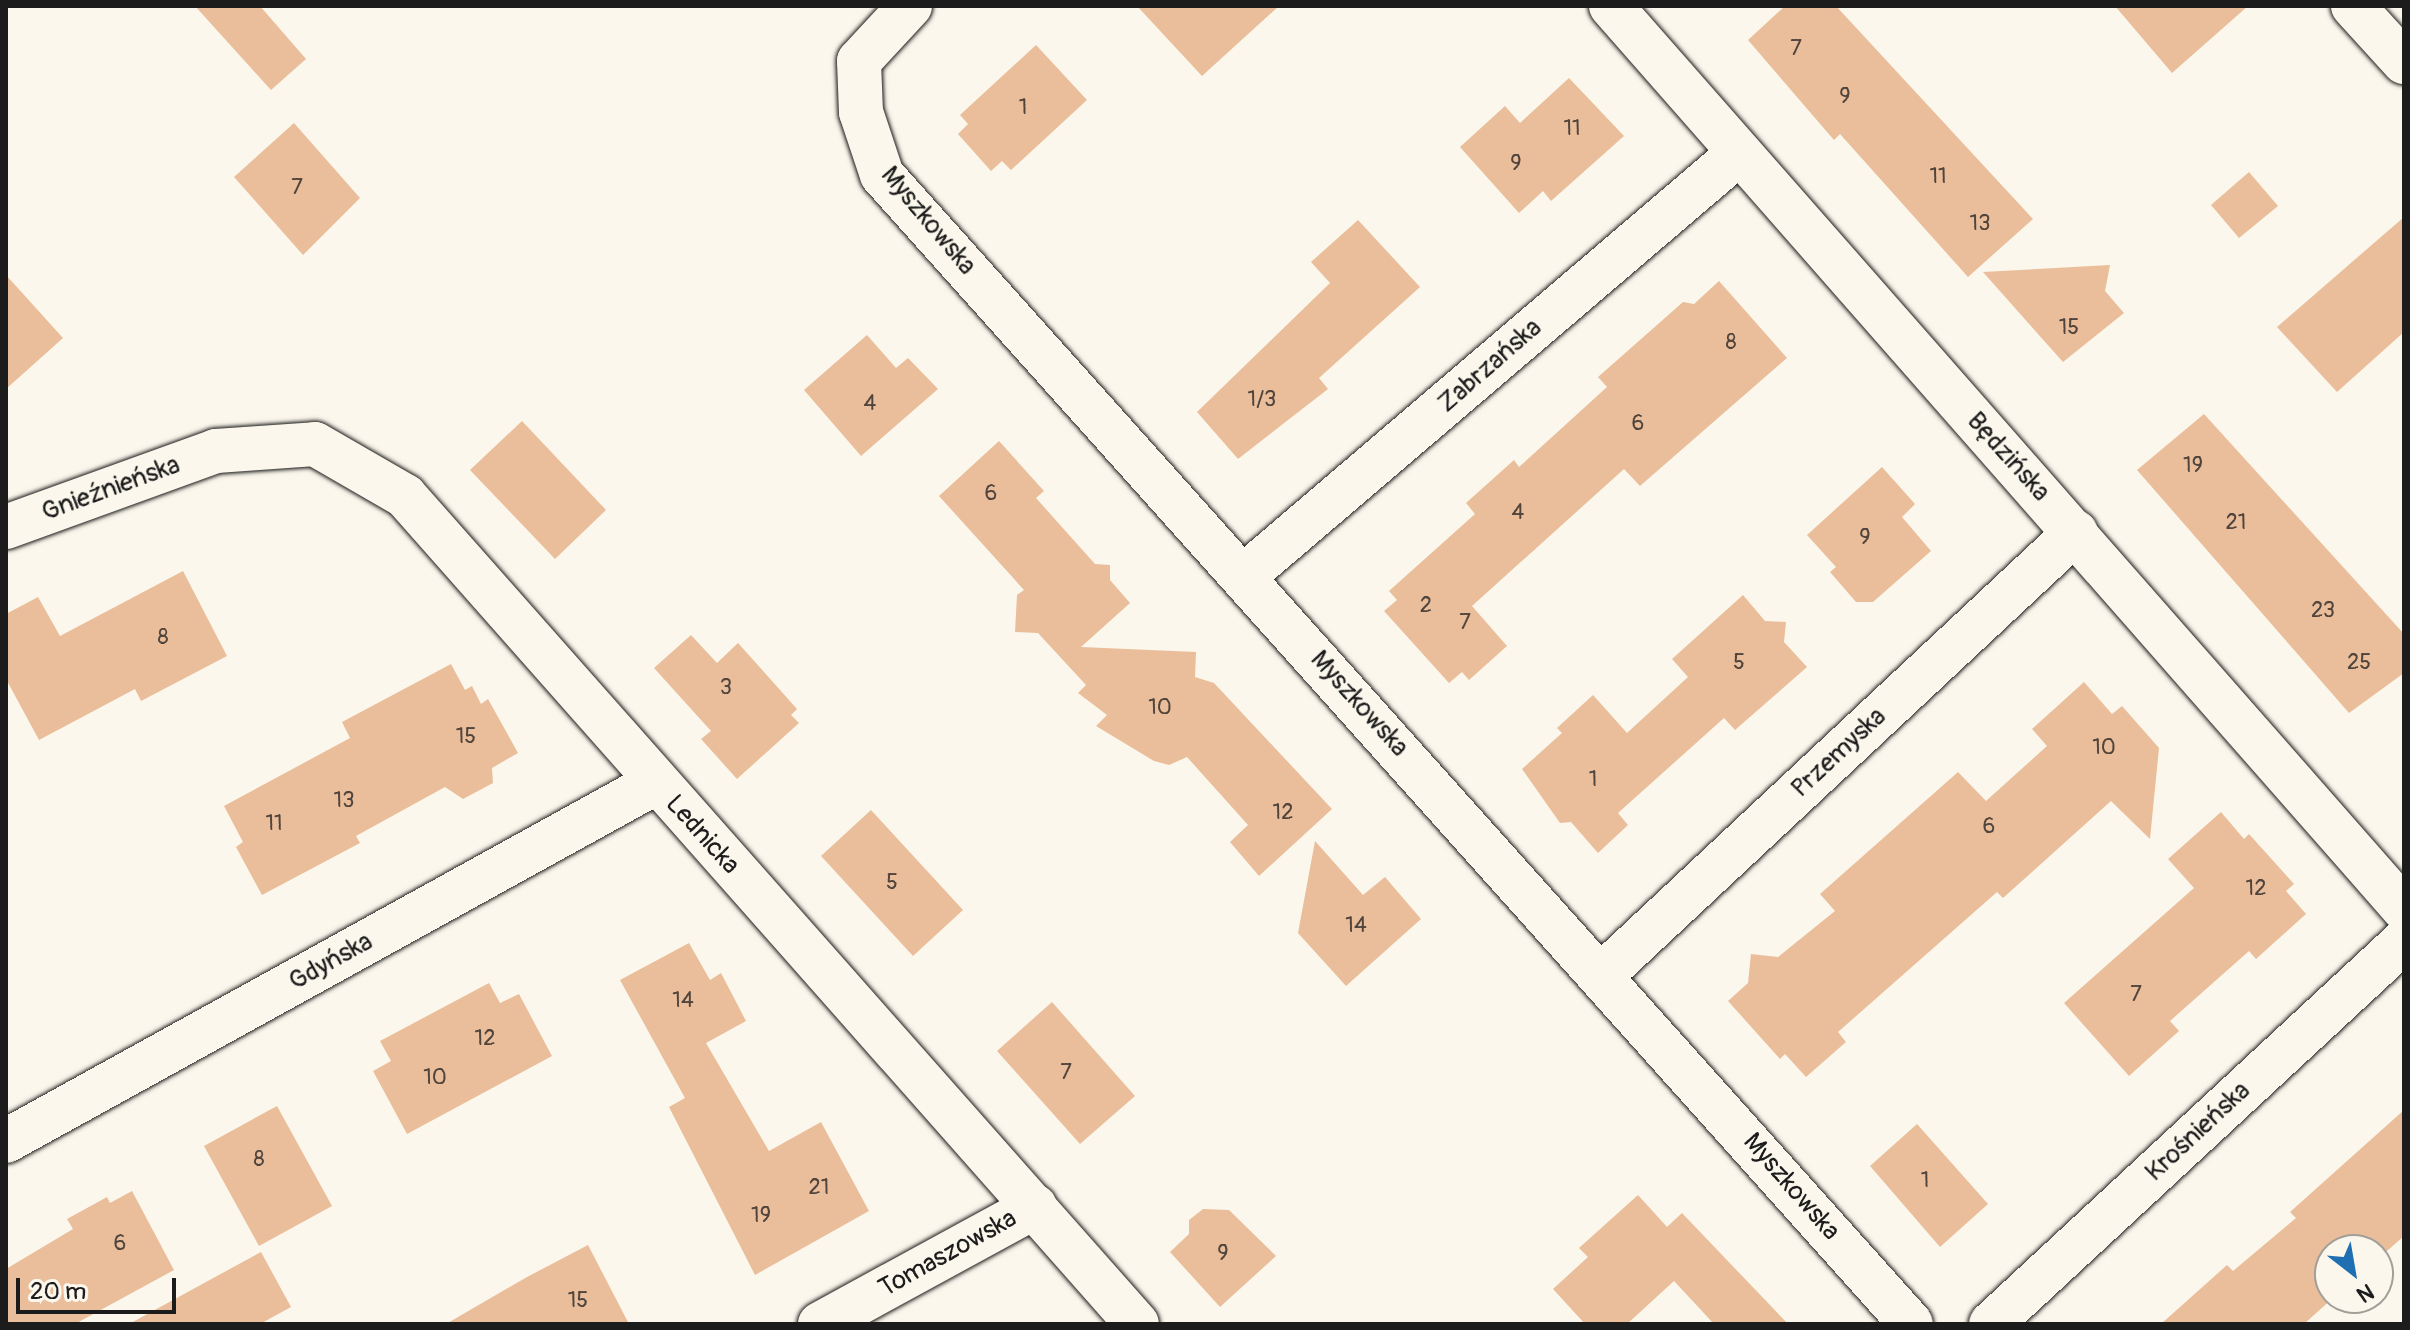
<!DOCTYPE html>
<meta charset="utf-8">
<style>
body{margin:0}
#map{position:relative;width:2410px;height:1330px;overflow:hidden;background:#fbf7ec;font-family:Pangolin,sans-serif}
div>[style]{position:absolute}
.building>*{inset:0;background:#eabe9a}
.roads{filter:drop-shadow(0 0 2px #1c1c1c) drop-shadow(0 0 2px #1c1c1c)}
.minor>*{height:44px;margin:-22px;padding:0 22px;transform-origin:22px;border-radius:22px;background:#fbf7ec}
.tertiary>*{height:44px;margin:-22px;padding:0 22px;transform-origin:22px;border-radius:22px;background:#fbf7ec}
span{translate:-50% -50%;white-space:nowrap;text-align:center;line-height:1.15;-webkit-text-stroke:6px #fbf7ec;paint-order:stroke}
.number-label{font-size:22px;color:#50443c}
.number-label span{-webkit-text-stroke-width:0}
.street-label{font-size:26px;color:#1c1c1c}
.frame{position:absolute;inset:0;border:8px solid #1c1c1c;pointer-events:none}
.north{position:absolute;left:2314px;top:1234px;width:80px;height:80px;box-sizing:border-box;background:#fbf7ec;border:2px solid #a29f99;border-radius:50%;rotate:149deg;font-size:22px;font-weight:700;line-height:32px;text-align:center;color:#1c1c1c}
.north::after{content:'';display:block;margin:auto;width:28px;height:36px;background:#1f6fb2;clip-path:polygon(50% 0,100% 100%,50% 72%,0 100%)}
.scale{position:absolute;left:16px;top:1278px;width:160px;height:36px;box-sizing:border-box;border:4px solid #1c1c1c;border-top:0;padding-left:10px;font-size:24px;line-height:28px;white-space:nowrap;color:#1c1c1c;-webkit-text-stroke:6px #fbf7ec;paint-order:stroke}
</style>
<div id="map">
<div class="building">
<div style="clip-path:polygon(195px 6px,260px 6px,306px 59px,271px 90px)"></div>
<div style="clip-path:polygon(1137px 6px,1279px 6px,1202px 76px)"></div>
<div style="clip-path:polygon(1785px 6px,1836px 6px,2033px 219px,1968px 277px,1840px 134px,1834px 140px,1748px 40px)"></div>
<div style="clip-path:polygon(2115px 6px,2248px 6px,2172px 73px)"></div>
<div style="clip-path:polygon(1036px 45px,1087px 100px,1011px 170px,1002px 161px,991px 171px,958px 134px,968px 124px,960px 115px)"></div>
<div style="clip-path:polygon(1569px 78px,1624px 136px,1551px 201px,1543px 191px,1519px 213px,1460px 147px,1505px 106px,1520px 123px)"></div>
<div style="clip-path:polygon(294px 123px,360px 198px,303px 255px,234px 177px)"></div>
<div style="clip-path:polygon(2249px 172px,2278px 206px,2239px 238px,2211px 205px)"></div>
<div style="clip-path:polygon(2404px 217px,2404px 332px,2337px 392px,2277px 327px)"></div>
<div style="clip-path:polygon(1358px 220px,1420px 287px,1319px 378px,1328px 389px,1238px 459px,1197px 412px,1330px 283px,1311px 262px)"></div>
<div style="clip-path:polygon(2110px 265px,2105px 291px,2124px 313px,2063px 362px,1983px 272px)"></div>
<div style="clip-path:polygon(6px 275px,63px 338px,6px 389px)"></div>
<div style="clip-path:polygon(1719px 281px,1787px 358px,1640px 486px,1624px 469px,1472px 606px,1507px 646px,1469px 680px,1462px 672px,1449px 683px,1384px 611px,1397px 600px,1389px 591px,1475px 514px,1466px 503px,1514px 460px,1519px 467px,1607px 387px,1598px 377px,1683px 302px,1694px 304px)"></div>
<div style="clip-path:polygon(867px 335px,896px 368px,908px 358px,938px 389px,861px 456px,804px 390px)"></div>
<div style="clip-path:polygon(2204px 414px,2404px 634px,2404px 673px,2349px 713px,2137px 470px)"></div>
<div style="clip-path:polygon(522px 421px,606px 510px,555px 559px,470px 470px)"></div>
<div style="clip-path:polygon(999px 441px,1044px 491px,1036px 498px,1095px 564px,1110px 565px,1110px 580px,1130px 603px,1081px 647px,1196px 652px,1195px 677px,1214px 683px,1332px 809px,1259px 876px,1230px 842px,1248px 825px,1187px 757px,1169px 765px,1154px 761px,1096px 726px,1107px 715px,1078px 693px,1086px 685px,1038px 633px,1015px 632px,1017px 595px,1024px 590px,939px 496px)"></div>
<div style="clip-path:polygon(1882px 467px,1915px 504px,1902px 517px,1931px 551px,1873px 602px,1856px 602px,1830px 572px,1836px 567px,1807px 535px)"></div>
<div style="clip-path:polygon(183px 571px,227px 656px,141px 701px,135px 689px,39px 740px,6px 679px,6px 614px,38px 597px,60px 636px)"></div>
<div style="clip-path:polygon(1743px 595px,1765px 621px,1786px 622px,1784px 642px,1807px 667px,1735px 730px,1724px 718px,1618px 813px,1628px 825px,1598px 853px,1571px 822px,1560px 823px,1522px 769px,1562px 733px,1557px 728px,1593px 695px,1627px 733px,1688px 677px,1672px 659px)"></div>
<div style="clip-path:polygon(691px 635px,717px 663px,738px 643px,797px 709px,791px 715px,799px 723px,737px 779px,701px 739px,711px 731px,654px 668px)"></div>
<div style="clip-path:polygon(451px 664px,465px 690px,472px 686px,481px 704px,488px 699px,518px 753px,492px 768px,493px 783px,463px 799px,445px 787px,356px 836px,360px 843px,262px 895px,236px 847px,243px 842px,224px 806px,350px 738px,342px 722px)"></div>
<div style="clip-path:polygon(2084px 682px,2112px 714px,2122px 706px,2159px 748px,2150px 839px,2111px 801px,2003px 898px,1997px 892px,1838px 1032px,1846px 1042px,1806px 1077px,1785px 1054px,1780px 1059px,1728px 1001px,1748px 983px,1751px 954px,1778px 957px,1835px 911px,1820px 894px,1958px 772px,1986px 801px,2047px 746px,2032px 729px)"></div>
<div style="clip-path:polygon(871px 810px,963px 910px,913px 956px,821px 856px)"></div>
<div style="clip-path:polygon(2221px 812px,2244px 839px,2249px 834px,2294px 884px,2286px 891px,2306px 914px,2256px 959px,2249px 951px,2170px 1021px,2179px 1031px,2129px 1076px,2064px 1003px,2194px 888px,2168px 859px)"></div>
<div style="clip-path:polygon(1315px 841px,1363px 895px,1385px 877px,1421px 919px,1346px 986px,1298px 933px)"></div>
<div style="clip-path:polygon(689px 943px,710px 980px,721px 973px,746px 1021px,706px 1043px,769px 1151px,821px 1122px,869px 1211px,755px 1275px,669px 1107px,685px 1098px,620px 980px)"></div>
<div style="clip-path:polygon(489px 983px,500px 1003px,519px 994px,552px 1056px,407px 1134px,373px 1071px,391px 1061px,380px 1041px)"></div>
<div style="clip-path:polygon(1052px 1002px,1135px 1096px,1080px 1144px,997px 1051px)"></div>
<div style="clip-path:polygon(277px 1106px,332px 1206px,259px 1246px,204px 1146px)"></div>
<div style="clip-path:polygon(2404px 1110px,2404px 1236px,2378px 1259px,2378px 1250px,2330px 1250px,2333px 1298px,2304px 1324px,2161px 1324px,2227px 1265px,2233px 1271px,2296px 1218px,2290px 1212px)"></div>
<div style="clip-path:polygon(1917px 1124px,1988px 1204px,1940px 1247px,1870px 1166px)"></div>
<div style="clip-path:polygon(132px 1191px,174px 1270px,75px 1324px,6px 1324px,6px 1269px,73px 1229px,67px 1219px,107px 1197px,110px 1203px)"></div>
<div style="clip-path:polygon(1638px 1195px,1667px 1227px,1682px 1213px,1788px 1324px,1714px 1324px,1674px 1281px,1627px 1324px,1585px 1324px,1553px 1289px,1588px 1257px,1579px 1248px)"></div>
<div style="clip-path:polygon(1203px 1209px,1229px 1210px,1276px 1256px,1220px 1307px,1170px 1252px,1189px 1234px,1189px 1220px)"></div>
<div style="clip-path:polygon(588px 1245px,629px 1324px,446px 1324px,527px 1277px)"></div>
<div style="clip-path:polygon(261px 1252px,291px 1307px,260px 1324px,129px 1324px)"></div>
</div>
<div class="roads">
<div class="minor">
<div style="left:910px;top:6px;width:75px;rotate:132.8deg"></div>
<div style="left:859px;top:61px;width:51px;rotate:87.8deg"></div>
<div style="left:861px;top:112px;width:66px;rotate:71.6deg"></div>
<div style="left:882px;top:175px;width:1542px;rotate:48.15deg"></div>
<div style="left:1611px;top:6px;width:1202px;rotate:48.71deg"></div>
<div style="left:6px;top:527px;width:223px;rotate:-19.9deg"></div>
<div style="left:216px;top:451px;width:99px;rotate:-4deg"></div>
<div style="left:315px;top:444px;width:104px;rotate:30deg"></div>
<div style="left:405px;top:496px;width:1105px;rotate:48.52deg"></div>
<div style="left:1244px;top:576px;width:648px;rotate:-40.5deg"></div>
<div style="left:1603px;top:974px;width:647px;rotate:-43.06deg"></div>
<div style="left:6px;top:1141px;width:741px;rotate:-28.88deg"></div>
<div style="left:820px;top:1324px;width:245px;rotate:-28.6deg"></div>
<div style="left:1991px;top:1324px;width:563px;rotate:-42.84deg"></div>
</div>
<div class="tertiary">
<div style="left:2353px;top:6px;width:76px;rotate:47.7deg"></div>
</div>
</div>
<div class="number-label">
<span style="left:1796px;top:49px">7</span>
<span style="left:1845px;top:97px">9</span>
<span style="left:1023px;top:108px">1</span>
<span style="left:1572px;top:129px">11</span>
<span style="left:1516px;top:164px">9</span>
<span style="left:1938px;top:177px">11</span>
<span style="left:297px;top:188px">7</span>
<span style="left:1980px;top:224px">13</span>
<span style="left:2069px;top:328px">15</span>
<span style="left:1731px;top:343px">8</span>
<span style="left:1262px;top:400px">1/3</span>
<span style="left:870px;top:404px">4</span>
<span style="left:1638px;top:424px">6</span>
<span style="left:2193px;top:466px">19</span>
<span style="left:991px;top:494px">6</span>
<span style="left:1518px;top:513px">4</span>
<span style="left:2236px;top:523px">21</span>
<span style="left:1865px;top:538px">9</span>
<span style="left:1426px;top:606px">2</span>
<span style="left:2323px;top:611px">23</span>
<span style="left:1465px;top:623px">7</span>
<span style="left:163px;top:638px">8</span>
<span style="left:1739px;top:663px">5</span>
<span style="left:2359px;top:663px">25</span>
<span style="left:726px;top:688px">3</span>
<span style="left:1160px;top:708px">10</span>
<span style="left:466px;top:737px">15</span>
<span style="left:2104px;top:748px">10</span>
<span style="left:1593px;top:780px">1</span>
<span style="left:344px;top:801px">13</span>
<span style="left:1283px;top:813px">12</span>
<span style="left:274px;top:824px">11</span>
<span style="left:1989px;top:827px">6</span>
<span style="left:892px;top:883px">5</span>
<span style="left:2256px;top:889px">12</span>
<span style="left:1356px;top:926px">14</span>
<span style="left:2136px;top:995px">7</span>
<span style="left:683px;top:1001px">14</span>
<span style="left:485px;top:1039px">12</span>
<span style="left:1066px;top:1073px">7</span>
<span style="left:435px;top:1078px">10</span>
<span style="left:259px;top:1160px">8</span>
<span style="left:1925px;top:1181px">1</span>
<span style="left:819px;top:1188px">21</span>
<span style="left:761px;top:1216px">19</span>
<span style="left:120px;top:1244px">6</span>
<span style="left:1223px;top:1254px">9</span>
<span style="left:578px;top:1301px">15</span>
</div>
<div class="street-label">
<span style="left:928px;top:221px;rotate:50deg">Myszkowska</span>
<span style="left:1490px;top:366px;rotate:-41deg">Zabrzańska</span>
<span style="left:2008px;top:457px;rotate:48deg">Będzińska</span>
<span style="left:111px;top:489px;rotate:-20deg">Gnieźnieńska</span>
<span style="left:1359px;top:704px;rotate:48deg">Myszkowska</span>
<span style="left:1839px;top:753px;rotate:-43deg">Przemyska</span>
<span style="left:702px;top:835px;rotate:48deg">Lednicka</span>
<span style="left:331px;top:962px;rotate:-29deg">Gdyńska</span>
<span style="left:2198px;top:1132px;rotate:-43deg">Krośnieńska</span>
<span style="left:1791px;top:1187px;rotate:49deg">Myszkowska</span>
<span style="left:948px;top:1254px;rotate:-29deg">Tomaszowska</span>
</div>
<div class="frame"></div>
<div class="north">N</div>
<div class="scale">20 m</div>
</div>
